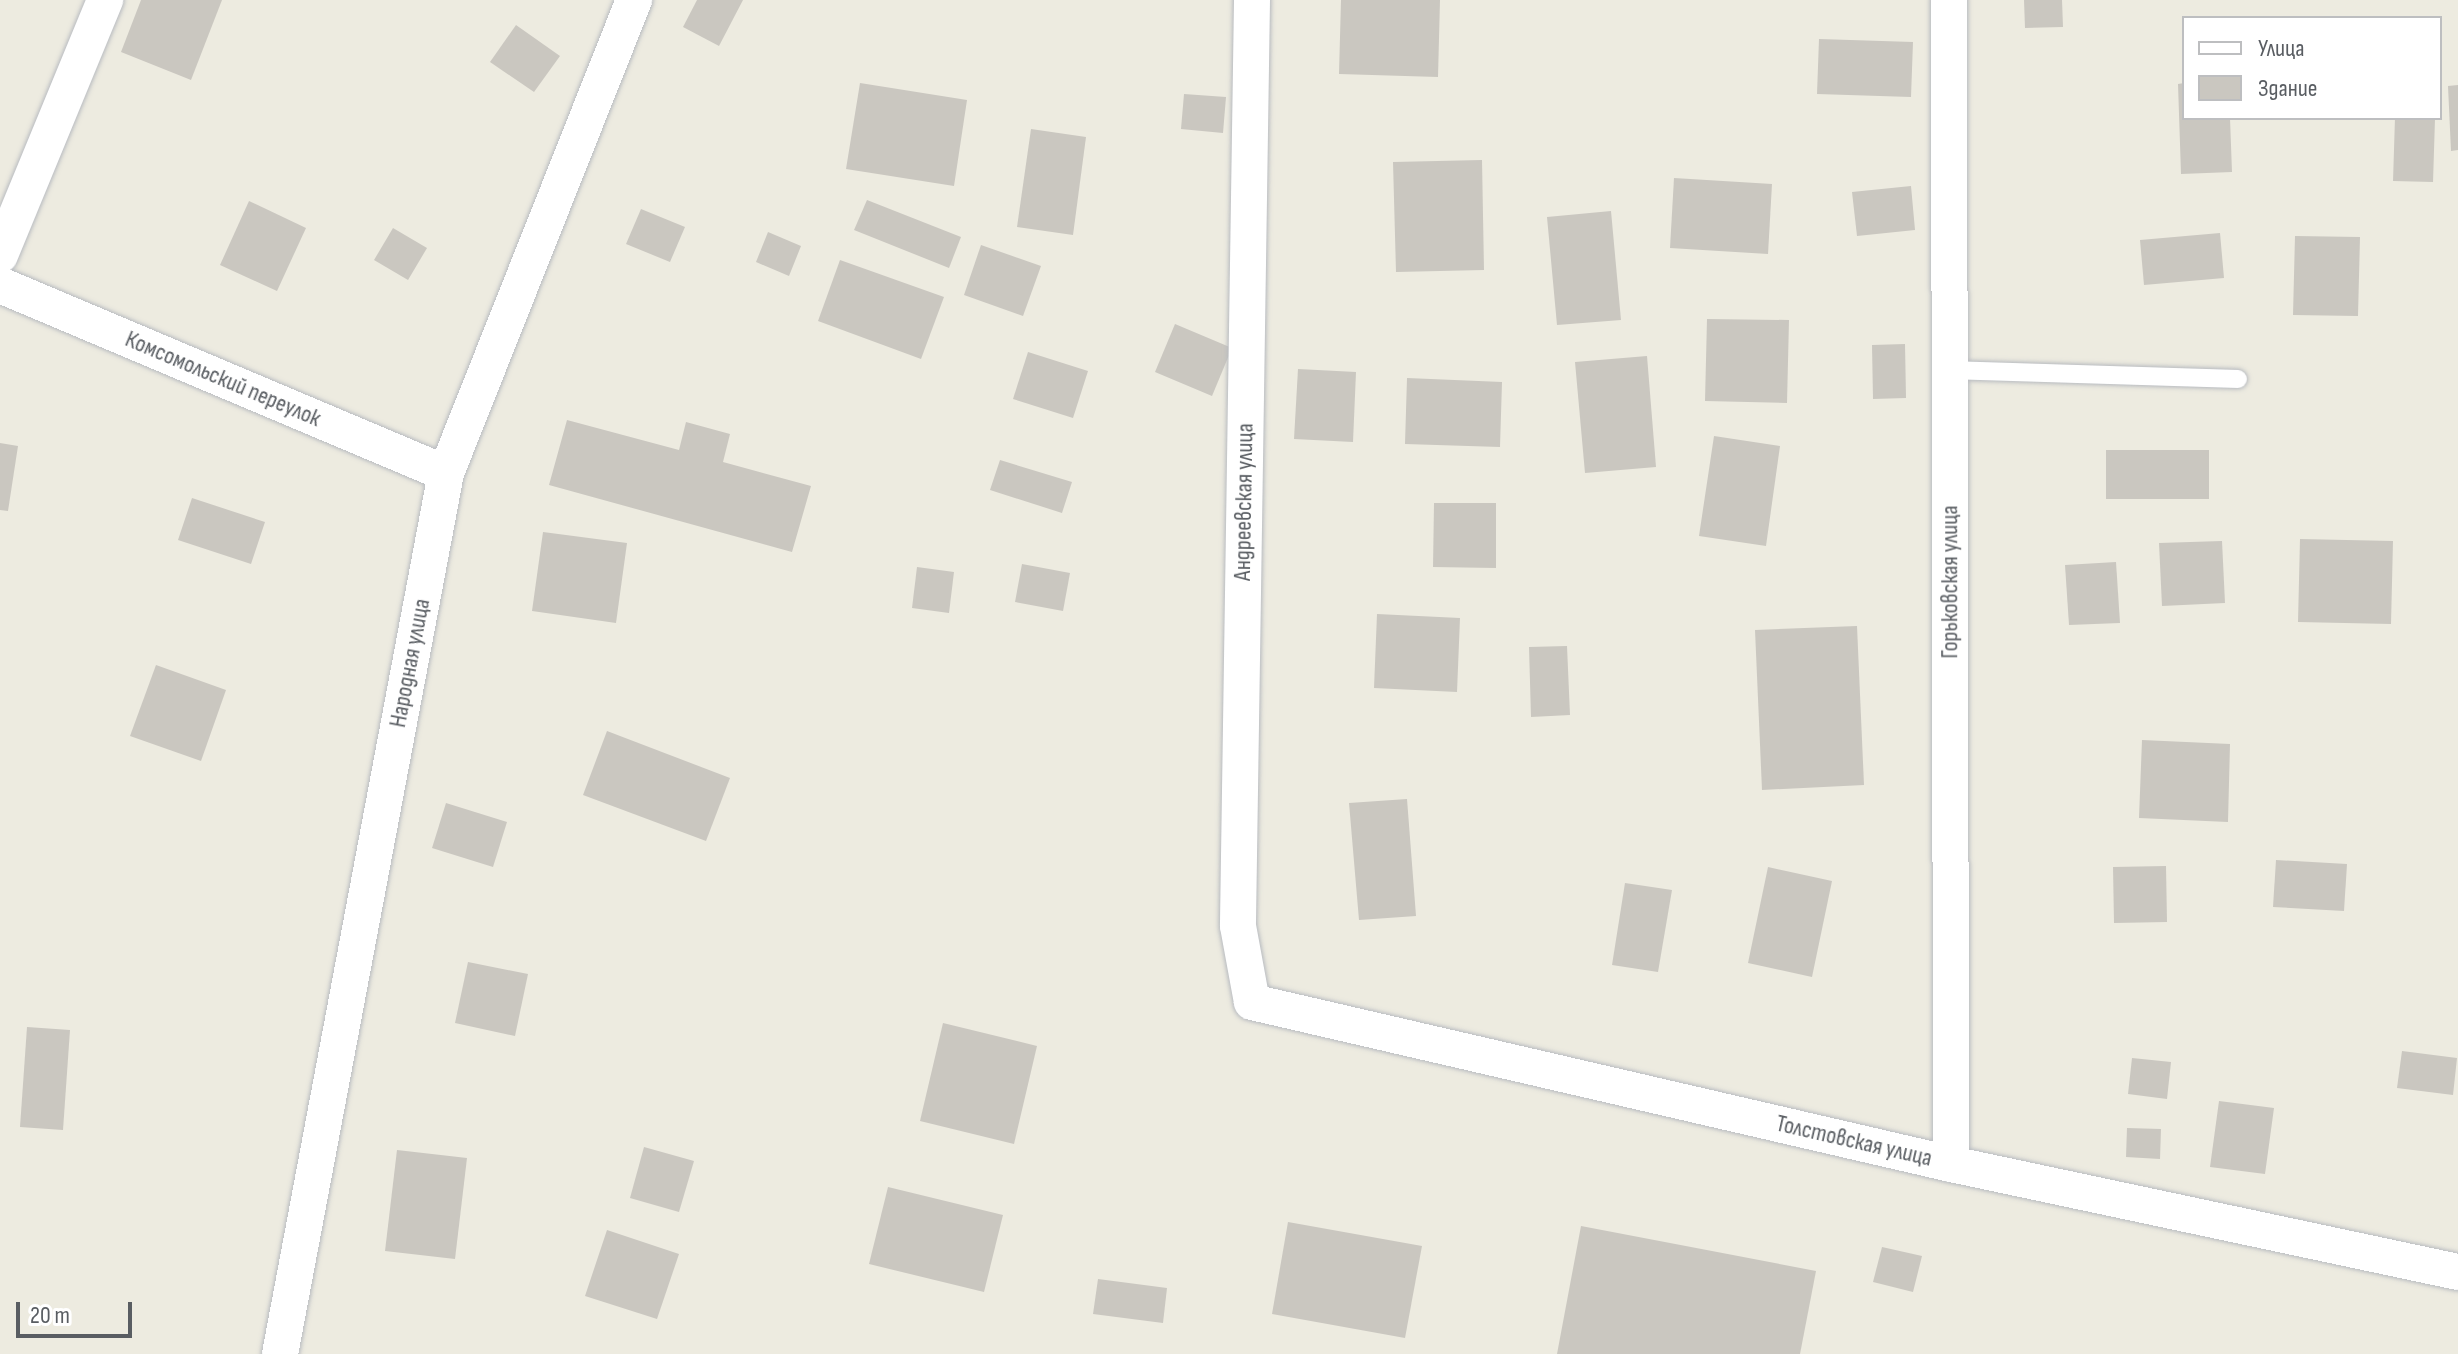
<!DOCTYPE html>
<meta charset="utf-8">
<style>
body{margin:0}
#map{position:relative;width:2458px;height:1354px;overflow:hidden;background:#edebe0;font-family:"Sofia Sans Condensed",sans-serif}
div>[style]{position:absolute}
.building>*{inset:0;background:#cac7c0}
.roads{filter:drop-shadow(0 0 2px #b8bbc0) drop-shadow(0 0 2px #b8bbc0)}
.service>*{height:18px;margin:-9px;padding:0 9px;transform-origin:9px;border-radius:9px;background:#fff}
.minor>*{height:36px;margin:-18px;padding:0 18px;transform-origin:18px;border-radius:18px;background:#fff}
span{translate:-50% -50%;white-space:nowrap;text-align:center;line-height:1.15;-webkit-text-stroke:6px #fff;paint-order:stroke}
.street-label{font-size:24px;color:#595d62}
.legend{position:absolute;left:2182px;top:16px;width:260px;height:104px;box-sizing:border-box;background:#fff;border:2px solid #bdbec0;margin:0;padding:10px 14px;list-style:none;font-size:24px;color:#595d62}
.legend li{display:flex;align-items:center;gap:16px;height:40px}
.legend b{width:40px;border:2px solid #bdbec0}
.scale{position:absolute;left:16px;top:1302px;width:116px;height:36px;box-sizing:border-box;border:4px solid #595d62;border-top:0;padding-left:10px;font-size:24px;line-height:28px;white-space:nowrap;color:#595d62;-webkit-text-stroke:6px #fff;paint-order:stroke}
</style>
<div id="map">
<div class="building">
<div style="clip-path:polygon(141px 0,222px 0,191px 80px,121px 52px)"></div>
<div style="clip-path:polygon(697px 0,743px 0,719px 46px,683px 27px)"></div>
<div style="clip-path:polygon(1341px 0,1440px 0,1438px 77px,1339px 74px)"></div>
<div style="clip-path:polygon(2024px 0,2062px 0,2063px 27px,2025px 28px)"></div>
<div style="clip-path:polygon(516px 25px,560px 56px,534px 92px,490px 62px)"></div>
<div style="clip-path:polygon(1819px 39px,1913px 42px,1911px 97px,1817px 94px)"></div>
<div style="clip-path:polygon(860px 83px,967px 100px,954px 186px,846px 169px)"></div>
<div style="clip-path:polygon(2184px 83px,2184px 118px,2230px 118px,2232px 172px,2181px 174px,2178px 84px)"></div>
<div style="clip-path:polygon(2458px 85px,2458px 150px,2451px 151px,2448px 86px)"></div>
<div style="clip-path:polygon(1184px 94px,1226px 97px,1223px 133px,1181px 129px)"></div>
<div style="clip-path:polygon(2395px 118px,2435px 118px,2433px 182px,2393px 181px)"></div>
<div style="clip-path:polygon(1031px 129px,1086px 137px,1073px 235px,1017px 227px)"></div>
<div style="clip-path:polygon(1482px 160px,1484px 270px,1396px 272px,1393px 162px)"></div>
<div style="clip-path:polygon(1674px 178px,1772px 184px,1768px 254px,1670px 248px)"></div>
<div style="clip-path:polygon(1911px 186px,1915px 230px,1857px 236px,1852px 192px)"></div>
<div style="clip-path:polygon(867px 200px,961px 237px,949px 268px,854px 230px)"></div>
<div style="clip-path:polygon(249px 201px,306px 228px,277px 291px,220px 265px)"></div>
<div style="clip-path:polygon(641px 209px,685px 227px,670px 262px,626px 244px)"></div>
<div style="clip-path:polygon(1611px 211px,1621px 320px,1557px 325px,1547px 217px)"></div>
<div style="clip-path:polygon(393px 228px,427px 248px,408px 280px,374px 260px)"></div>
<div style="clip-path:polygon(768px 232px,801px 246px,789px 276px,756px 262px)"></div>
<div style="clip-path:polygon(2220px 233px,2224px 278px,2144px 285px,2140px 240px)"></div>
<div style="clip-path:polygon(2295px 236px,2360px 237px,2358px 316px,2293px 315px)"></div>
<div style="clip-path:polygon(981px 245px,1041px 266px,1023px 316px,964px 295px)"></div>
<div style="clip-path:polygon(840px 260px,944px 297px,921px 359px,818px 321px)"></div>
<div style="clip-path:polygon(1707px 319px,1789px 320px,1787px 403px,1705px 401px)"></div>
<div style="clip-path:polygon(1175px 324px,1232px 348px,1212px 396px,1155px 372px)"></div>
<div style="clip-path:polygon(1905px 344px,1906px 398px,1873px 399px,1872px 345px)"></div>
<div style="clip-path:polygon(1028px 352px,1088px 371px,1073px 418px,1013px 399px)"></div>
<div style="clip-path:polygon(1647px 356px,1656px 467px,1585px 473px,1575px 362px)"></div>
<div style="clip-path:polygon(1298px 369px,1356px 372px,1353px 442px,1294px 439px)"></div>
<div style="clip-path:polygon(1407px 378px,1502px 382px,1500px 447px,1405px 444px)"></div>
<div style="clip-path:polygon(567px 420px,679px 450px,686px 422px,730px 434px,723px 462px,811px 486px,792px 552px,549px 485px)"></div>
<div style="clip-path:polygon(1714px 436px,1780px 446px,1766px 546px,1699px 536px)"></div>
<div style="clip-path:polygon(0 443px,18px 446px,8px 511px,0 510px)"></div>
<div style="clip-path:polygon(2106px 450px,2209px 450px,2209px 499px,2106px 499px)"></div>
<div style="clip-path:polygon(1000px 460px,1072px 482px,1062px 513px,990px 490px)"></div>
<div style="clip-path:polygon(192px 498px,265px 522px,251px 564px,178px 540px)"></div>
<div style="clip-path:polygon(1434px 503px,1496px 503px,1496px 568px,1433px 567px)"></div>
<div style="clip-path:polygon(543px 532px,627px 543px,616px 623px,532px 611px)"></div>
<div style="clip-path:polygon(2300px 539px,2393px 541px,2391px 624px,2298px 622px)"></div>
<div style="clip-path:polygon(2222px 541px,2225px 603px,2162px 606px,2159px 543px)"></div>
<div style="clip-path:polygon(2116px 562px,2120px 623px,2069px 625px,2065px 565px)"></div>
<div style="clip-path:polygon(1022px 564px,1070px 573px,1063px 611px,1015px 602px)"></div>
<div style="clip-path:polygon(917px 567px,954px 572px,949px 613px,912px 608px)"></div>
<div style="clip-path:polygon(1377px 614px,1460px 618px,1457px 692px,1374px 688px)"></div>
<div style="clip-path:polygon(1857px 626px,1864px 785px,1762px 790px,1755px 630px)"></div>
<div style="clip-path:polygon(1567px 646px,1570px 715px,1531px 717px,1529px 647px)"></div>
<div style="clip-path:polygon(156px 665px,226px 690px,201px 761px,130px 736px)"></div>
<div style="clip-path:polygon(607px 731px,730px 778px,706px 841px,583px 795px)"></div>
<div style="clip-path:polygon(2142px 740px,2230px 744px,2228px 822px,2139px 818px)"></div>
<div style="clip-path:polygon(1407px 799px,1416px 916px,1359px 920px,1349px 803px)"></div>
<div style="clip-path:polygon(446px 803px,507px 822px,493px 867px,432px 848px)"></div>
<div style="clip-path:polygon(2276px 860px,2347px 864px,2344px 911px,2273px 907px)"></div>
<div style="clip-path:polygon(2166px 866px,2167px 922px,2114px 923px,2113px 867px)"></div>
<div style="clip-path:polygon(1768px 867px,1832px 881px,1812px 977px,1748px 963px)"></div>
<div style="clip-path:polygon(1625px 883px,1672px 890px,1658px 972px,1612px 965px)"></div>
<div style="clip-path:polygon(468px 962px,528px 974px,515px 1036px,455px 1023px)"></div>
<div style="clip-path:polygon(943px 1023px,1037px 1046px,1014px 1144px,920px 1121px)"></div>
<div style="clip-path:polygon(27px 1027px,70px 1030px,63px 1130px,20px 1127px)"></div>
<div style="clip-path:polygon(2402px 1051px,2457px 1058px,2453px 1095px,2397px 1088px)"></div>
<div style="clip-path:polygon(2132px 1058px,2171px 1062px,2167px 1099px,2128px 1094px)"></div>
<div style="clip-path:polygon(2219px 1101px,2274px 1108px,2265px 1174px,2210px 1167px)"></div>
<div style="clip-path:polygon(2127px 1128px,2161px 1129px,2160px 1159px,2126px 1157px)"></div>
<div style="clip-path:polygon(644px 1147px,694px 1161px,679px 1212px,630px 1198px)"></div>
<div style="clip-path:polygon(397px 1150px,467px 1158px,455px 1259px,385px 1251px)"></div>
<div style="clip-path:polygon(888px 1187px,1003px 1215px,984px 1292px,869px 1264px)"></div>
<div style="clip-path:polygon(1288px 1222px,1422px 1246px,1405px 1338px,1272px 1314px)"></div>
<div style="clip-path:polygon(1581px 1226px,1816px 1271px,1800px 1354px,1557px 1354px)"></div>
<div style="clip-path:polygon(607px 1230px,679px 1254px,657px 1319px,585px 1296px)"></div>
<div style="clip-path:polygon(1882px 1247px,1922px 1256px,1913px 1292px,1873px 1282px)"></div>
<div style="clip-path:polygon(1098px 1279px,1167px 1288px,1163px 1323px,1093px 1314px)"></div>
</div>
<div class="roads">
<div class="service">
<div style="left:1949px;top:370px;width:289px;rotate:1.8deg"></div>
</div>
<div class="minor">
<div style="left:1252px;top:0;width:926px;rotate:90.87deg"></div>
<div style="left:1238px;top:926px;width:77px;rotate:79.6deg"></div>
<div style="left:1252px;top:1002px;width:718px;rotate:13.05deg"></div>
<div style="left:1951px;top:1164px;width:518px;rotate:12.03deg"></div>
<div style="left:1949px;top:0;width:1164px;rotate:89.9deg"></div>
<div style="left:0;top:255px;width:276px;rotate:-67.6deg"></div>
<div style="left:0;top:285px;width:484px;rotate:22.9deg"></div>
<div style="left:280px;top:1354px;width:897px;rotate:-79.33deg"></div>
<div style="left:446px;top:473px;width:509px;rotate:-68.32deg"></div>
</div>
</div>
<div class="street-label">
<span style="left:223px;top:379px;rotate:23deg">Комсомольский переулок</span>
<span style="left:1244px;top:502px;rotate:-89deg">Андреевская улица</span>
<span style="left:1950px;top:582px;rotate:-90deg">Горьковская улица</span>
<span style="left:410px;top:663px;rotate:-79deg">Народная улица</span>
<span style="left:1854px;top:1141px;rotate:13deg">Толстовская улица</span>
</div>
<ul class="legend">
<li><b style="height:10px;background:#fff"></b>Улица</li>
<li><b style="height:22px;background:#cac7c0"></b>Здание</li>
</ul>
<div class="scale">20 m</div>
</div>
